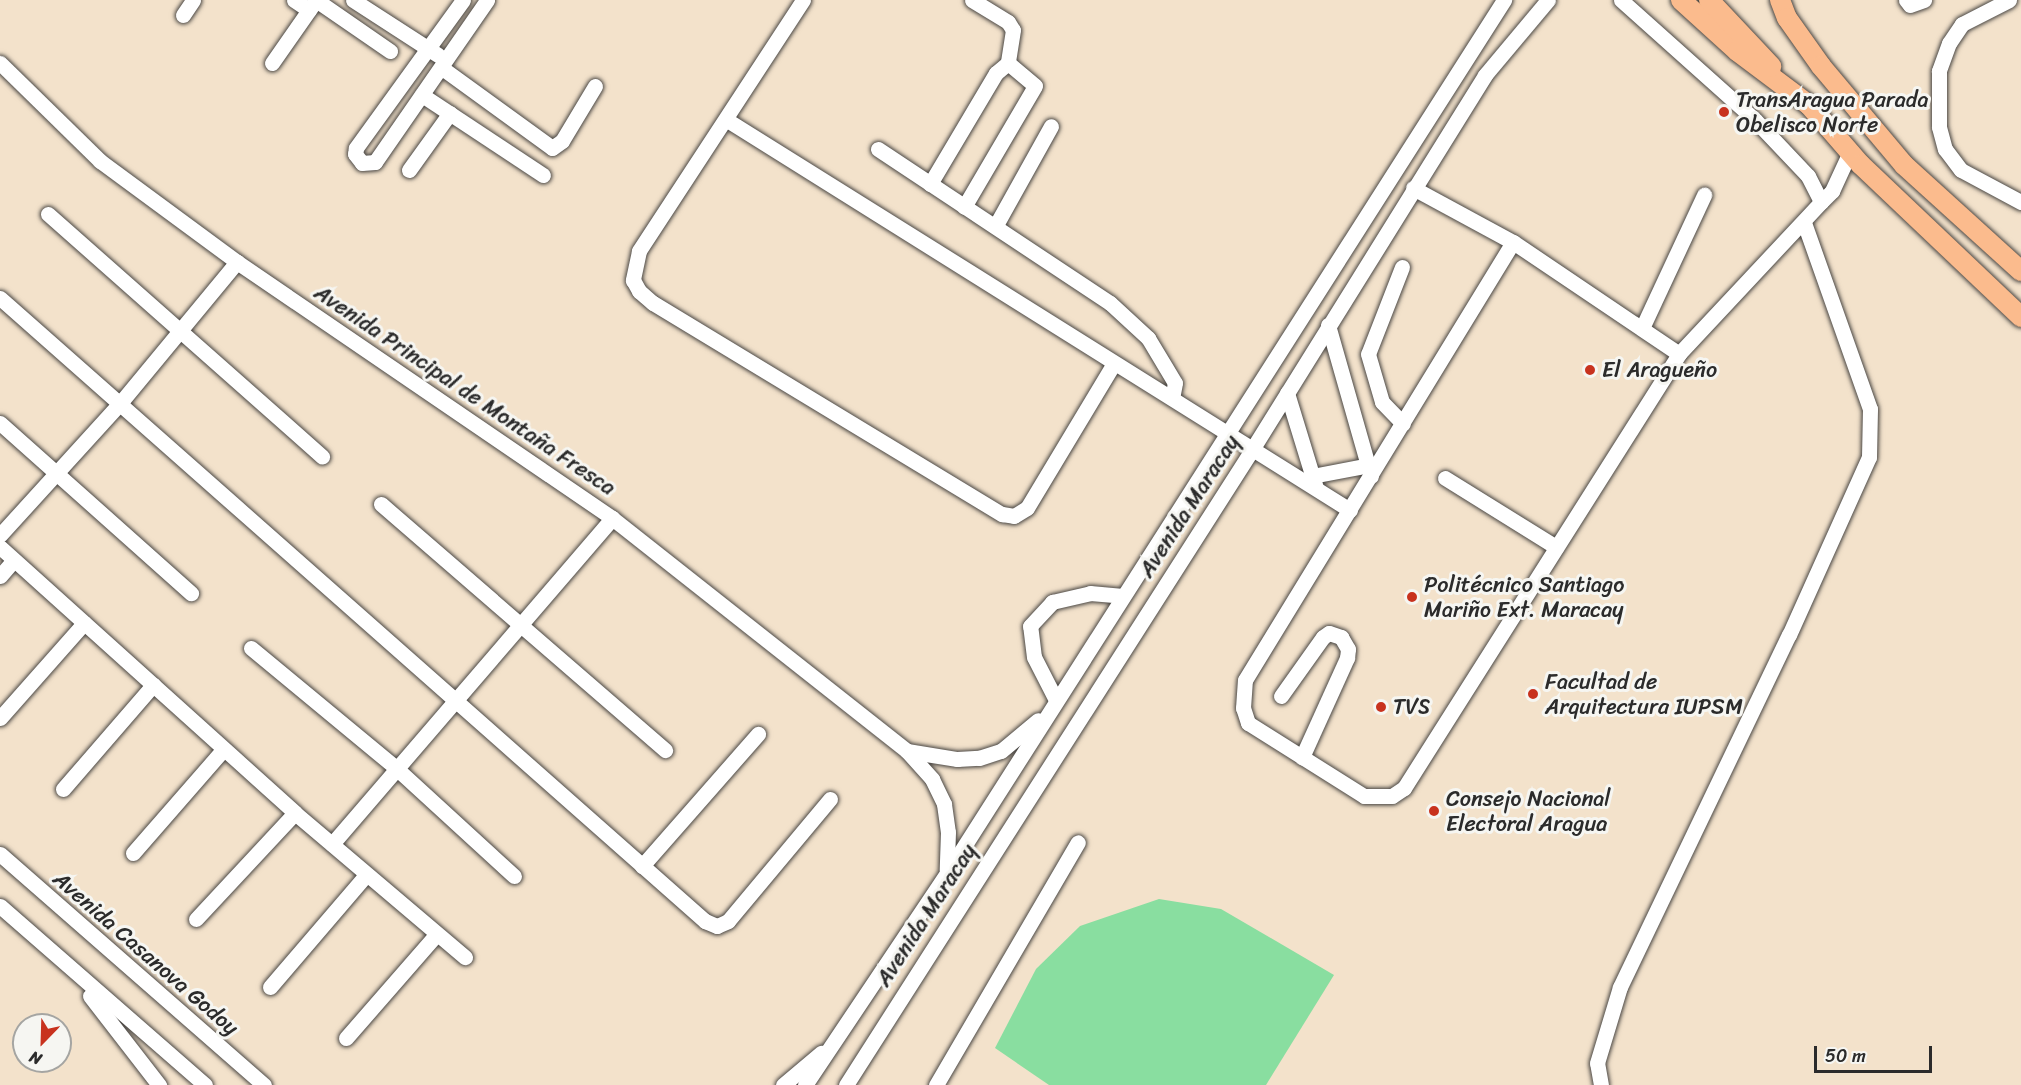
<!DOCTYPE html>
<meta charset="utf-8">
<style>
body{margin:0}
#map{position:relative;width:2021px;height:1085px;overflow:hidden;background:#f3e2cb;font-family:Sriracha,sans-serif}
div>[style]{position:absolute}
.green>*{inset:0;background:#89dea0}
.roads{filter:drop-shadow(0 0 2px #494643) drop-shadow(0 0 2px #494643)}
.minor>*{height:15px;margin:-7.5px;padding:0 7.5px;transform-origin:7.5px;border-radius:7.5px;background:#fff}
.major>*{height:20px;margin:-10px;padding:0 10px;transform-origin:10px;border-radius:10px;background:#fbbb8d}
.dots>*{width:16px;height:16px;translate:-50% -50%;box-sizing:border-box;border:3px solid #f6f6f2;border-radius:50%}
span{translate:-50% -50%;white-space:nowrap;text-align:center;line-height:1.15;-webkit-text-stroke:6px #f6f6f2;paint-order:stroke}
.poi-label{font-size:22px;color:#2b2b2b}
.left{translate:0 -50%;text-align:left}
.street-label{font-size:22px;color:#2b2b2b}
.north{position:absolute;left:12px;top:1013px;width:60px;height:60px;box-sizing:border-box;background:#f6f6f2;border:2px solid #a5a5a2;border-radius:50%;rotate:203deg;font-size:16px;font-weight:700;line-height:24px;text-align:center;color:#2b2b2b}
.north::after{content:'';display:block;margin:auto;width:21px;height:27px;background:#c8321e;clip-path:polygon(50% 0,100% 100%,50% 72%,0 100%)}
.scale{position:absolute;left:1814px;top:1046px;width:118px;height:27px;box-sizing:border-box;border:3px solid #2b2b2b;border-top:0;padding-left:8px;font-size:18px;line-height:21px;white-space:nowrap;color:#2b2b2b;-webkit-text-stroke:4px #f6f6f2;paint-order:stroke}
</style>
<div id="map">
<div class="green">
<div style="clip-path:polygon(1159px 899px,1221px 909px,1334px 975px,1266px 1085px,1049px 1085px,995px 1048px,1036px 969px,1080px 926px)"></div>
</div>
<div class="roads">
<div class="minor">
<div style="left:294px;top:0;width:18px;rotate:34deg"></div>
<div style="left:316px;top:0;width:90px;rotate:34.6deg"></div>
<div style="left:353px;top:0;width:101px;rotate:32.9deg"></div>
<div style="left:463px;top:0;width:183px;rotate:125.9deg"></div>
<div style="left:356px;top:148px;width:6px;rotate:99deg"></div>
<div style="left:355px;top:154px;width:11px;rotate:52deg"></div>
<div style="left:362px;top:163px;width:13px;rotate:-4deg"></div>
<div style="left:375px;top:162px;width:197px;rotate:-55.3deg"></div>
<div style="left:803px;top:0;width:300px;rotate:123.2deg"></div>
<div style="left:639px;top:251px;width:30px;rotate:102deg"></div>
<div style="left:633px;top:280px;width:13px;rotate:61deg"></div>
<div style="left:639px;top:291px;width:18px;rotate:41deg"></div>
<div style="left:653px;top:303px;width:408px;rotate:31.2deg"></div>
<div style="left:1002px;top:514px;width:12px;rotate:9deg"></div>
<div style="left:1014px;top:516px;width:15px;rotate:-32deg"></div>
<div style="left:1027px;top:508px;width:167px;rotate:-59deg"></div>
<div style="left:972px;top:0;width:42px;rotate:31.4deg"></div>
<div style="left:1008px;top:22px;width:9px;rotate:58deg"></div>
<div style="left:1013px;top:30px;width:33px;rotate:99deg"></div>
<div style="left:1621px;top:0;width:180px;rotate:41.8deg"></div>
<div style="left:1755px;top:120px;width:77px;rotate:46.6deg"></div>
<div style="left:1808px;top:176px;width:29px;rotate:63deg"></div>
<div style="left:1821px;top:202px;width:208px;rotate:133.1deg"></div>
<div style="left:1906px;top:0;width:6px;rotate:51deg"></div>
<div style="left:1910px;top:5px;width:15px;rotate:-20deg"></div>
<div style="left:2009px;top:0;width:53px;rotate:152.9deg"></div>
<div style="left:1962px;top:24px;width:23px;rotate:124deg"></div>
<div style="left:1949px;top:43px;width:30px;rotate:110deg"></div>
<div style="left:1939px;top:71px;width:56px;rotate:90deg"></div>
<div style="left:1939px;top:127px;width:23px;rotate:75deg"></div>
<div style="left:1945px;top:149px;width:26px;rotate:53deg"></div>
<div style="left:1961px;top:170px;width:68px;rotate:28.1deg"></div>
<div style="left:183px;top:15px;width:18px;rotate:-56deg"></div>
<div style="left:0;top:63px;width:140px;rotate:44.4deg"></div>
<div style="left:100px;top:161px;width:170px;rotate:36.4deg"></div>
<div style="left:237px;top:262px;width:454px;rotate:34.3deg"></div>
<div style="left:612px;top:518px;width:376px;rotate:38.3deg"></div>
<div style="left:907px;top:751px;width:38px;rotate:48deg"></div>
<div style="left:932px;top:779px;width:28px;rotate:64deg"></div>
<div style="left:944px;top:804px;width:28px;rotate:82deg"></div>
<div style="left:948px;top:832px;width:38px;rotate:92deg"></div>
<div style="left:272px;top:63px;width:77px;rotate:-55.1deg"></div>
<div style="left:442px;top:68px;width:136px;rotate:36deg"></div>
<div style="left:552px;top:148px;width:12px;rotate:-35deg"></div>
<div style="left:562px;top:141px;width:64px;rotate:-59deg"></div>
<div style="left:422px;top:95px;width:145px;rotate:33.5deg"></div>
<div style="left:727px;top:120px;width:735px;rotate:32.05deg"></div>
<div style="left:878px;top:149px;width:278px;rotate:33.6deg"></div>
<div style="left:1110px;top:303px;width:52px;rotate:42.6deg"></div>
<div style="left:1148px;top:338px;width:52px;rotate:59deg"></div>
<div style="left:1175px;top:383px;width:15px;rotate:101deg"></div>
<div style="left:409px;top:170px;width:70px;rotate:-54.3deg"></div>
<div style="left:930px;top:184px;width:129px;rotate:-59.3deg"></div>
<div style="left:996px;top:73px;width:16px;rotate:-40deg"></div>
<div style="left:1008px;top:63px;width:35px;rotate:40deg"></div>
<div style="left:1035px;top:86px;width:140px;rotate:120.4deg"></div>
<div style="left:1413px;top:188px;width:114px;rotate:28.4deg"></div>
<div style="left:1513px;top:242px;width:200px;rotate:34deg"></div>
<div style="left:1679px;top:354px;width:514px;rotate:122.36deg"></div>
<div style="left:1404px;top:788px;width:14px;rotate:146deg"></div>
<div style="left:1392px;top:796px;width:28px;rotate:180deg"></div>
<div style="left:1364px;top:796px;width:137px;rotate:-147.8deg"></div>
<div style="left:1248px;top:723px;width:16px;rotate:-108deg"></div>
<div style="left:1243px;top:708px;width:28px;rotate:-86deg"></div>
<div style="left:1245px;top:680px;width:513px;rotate:-58.54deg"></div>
<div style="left:1821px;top:202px;width:16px;rotate:-45deg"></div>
<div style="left:1832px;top:191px;width:43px;rotate:-65.2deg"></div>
<div style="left:48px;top:214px;width:366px;rotate:41.5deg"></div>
<div style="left:996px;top:225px;width:113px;rotate:-60.9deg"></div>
<div style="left:1402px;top:267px;width:93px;rotate:111.3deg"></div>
<div style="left:1368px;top:354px;width:50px;rotate:73.7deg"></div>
<div style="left:1382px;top:402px;width:30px;rotate:46deg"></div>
<div style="left:0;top:298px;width:941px;rotate:41.47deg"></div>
<div style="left:705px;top:921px;width:13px;rotate:23deg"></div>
<div style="left:717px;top:926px;width:12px;rotate:-24deg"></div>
<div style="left:728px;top:921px;width:159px;rotate:-50.1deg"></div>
<div style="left:1328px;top:325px;width:157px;rotate:74.1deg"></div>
<div style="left:1643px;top:326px;width:145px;rotate:-65deg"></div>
<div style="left:1287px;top:393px;width:99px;rotate:73deg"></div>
<div style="left:0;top:423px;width:256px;rotate:41.7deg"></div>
<div style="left:1312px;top:476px;width:58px;rotate:-10.9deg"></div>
<div style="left:1445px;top:478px;width:131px;rotate:31.9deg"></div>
<div style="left:381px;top:504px;width:376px;rotate:40.9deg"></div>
<div style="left:0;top:535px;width:180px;rotate:-47.7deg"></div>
<div style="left:121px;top:402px;width:182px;rotate:-50.4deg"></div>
<div style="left:0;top:547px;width:397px;rotate:42deg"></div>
<div style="left:295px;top:813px;width:223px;rotate:40.3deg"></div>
<div style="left:0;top:576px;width:21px;rotate:-49deg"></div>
<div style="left:251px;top:648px;width:188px;rotate:39.6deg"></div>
<div style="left:396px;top:768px;width:160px;rotate:42.5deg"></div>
<div style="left:1281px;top:696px;width:72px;rotate:-54.6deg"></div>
<div style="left:1323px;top:637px;width:7px;rotate:-34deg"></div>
<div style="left:1329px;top:633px;width:13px;rotate:18deg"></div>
<div style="left:1341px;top:637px;width:14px;rotate:60deg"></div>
<div style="left:1348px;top:649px;width:9px;rotate:96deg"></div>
<div style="left:1347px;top:658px;width:109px;rotate:114.4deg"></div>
<div style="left:1056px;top:700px;width:48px;rotate:-117.1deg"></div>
<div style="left:1034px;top:657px;width:31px;rotate:-97deg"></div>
<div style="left:1030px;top:626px;width:33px;rotate:-47deg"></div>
<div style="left:1052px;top:602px;width:39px;rotate:-13deg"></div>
<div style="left:1090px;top:593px;width:33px;rotate:5deg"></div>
<div style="left:0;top:718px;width:127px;rotate:-48.5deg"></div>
<div style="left:907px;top:751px;width:51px;rotate:9.1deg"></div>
<div style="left:957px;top:759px;width:22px;rotate:-3deg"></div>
<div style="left:979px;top:758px;width:23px;rotate:-18deg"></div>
<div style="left:1001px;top:751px;width:48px;rotate:-40deg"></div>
<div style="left:63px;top:789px;width:138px;rotate:-49.1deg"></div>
<div style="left:332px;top:844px;width:430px;rotate:-49.3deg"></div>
<div style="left:133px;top:853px;width:137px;rotate:-48.9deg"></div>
<div style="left:0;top:854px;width:351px;rotate:41.2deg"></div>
<div style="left:642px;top:866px;width:176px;rotate:-48.7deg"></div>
<div style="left:0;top:906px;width:272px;rotate:41.1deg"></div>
<div style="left:196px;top:919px;width:145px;rotate:-47deg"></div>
<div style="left:270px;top:987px;width:148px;rotate:-49.4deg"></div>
<div style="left:90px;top:996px;width:113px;rotate:52.2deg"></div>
<div style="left:346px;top:1038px;width:135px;rotate:-48.9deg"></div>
<div style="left:783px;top:1085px;width:50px;rotate:-40.1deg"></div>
<div style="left:805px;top:1085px;width:255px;rotate:-56.2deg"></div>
<div style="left:947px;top:873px;width:1036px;rotate:-57.46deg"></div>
<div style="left:846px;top:1085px;width:756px;rotate:-57.42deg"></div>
<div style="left:1253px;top:448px;width:439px;rotate:-58.1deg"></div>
<div style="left:1485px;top:75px;width:98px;rotate:-50deg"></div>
<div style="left:936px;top:1085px;width:281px;rotate:-59.7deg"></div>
<div style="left:1601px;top:1085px;width:22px;rotate:-100deg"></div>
<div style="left:1597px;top:1063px;width:79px;rotate:-73.2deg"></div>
<div style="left:1620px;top:987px;width:390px;rotate:-64.4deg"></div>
<div style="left:1789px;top:635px;width:195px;rotate:-65.8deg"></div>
<div style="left:1869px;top:457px;width:48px;rotate:-88.8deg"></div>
<div style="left:1870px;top:409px;width:197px;rotate:-109.5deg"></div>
</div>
<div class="major">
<div style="left:1681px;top:0;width:76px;rotate:42.3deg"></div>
<div style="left:1737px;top:51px;width:90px;rotate:36.9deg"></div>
<div style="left:1809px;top:105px;width:79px;rotate:49.1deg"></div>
<div style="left:1861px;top:165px;width:221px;rotate:43.5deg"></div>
<div style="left:1709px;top:0;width:91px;rotate:46.8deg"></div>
<div style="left:1780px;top:0;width:19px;rotate:69deg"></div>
<div style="left:1787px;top:18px;width:59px;rotate:54.7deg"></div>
<div style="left:1821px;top:66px;width:129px;rotate:50deg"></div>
<div style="left:1904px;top:165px;width:158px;rotate:42.2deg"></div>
</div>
</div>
<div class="dots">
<div style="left:1724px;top:112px;background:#c8321e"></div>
<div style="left:1590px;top:370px;background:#c8321e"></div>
<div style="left:1412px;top:597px;background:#c8321e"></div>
<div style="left:1533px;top:694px;background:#c8321e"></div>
<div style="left:1381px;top:707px;background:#c8321e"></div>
<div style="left:1434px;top:811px;background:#c8321e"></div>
</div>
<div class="poi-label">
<span class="left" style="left:1736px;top:112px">TransAragua Parada<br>Obelisco Norte</span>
<span class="left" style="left:1602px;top:370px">El Aragueño</span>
<span class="left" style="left:1424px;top:597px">Politécnico Santiago<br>Mariño Ext. Maracay</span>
<span class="left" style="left:1545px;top:694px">Facultad de<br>Arquitectura IUPSM</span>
<span class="left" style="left:1393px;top:707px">TVS</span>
<span class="left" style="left:1446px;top:811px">Consejo Nacional<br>Electoral Aragua</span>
</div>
<div class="street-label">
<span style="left:465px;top:390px;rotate:34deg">Avenida Principal de Montaña Fresca</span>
<span style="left:1189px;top:506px;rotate:-57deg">Avenida Maracay</span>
<span style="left:926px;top:915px;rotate:-57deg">Avenida Maracay</span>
<span style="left:146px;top:953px;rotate:41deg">Avenida Casanova Godoy</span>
</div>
<div class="north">N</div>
<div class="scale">50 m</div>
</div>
